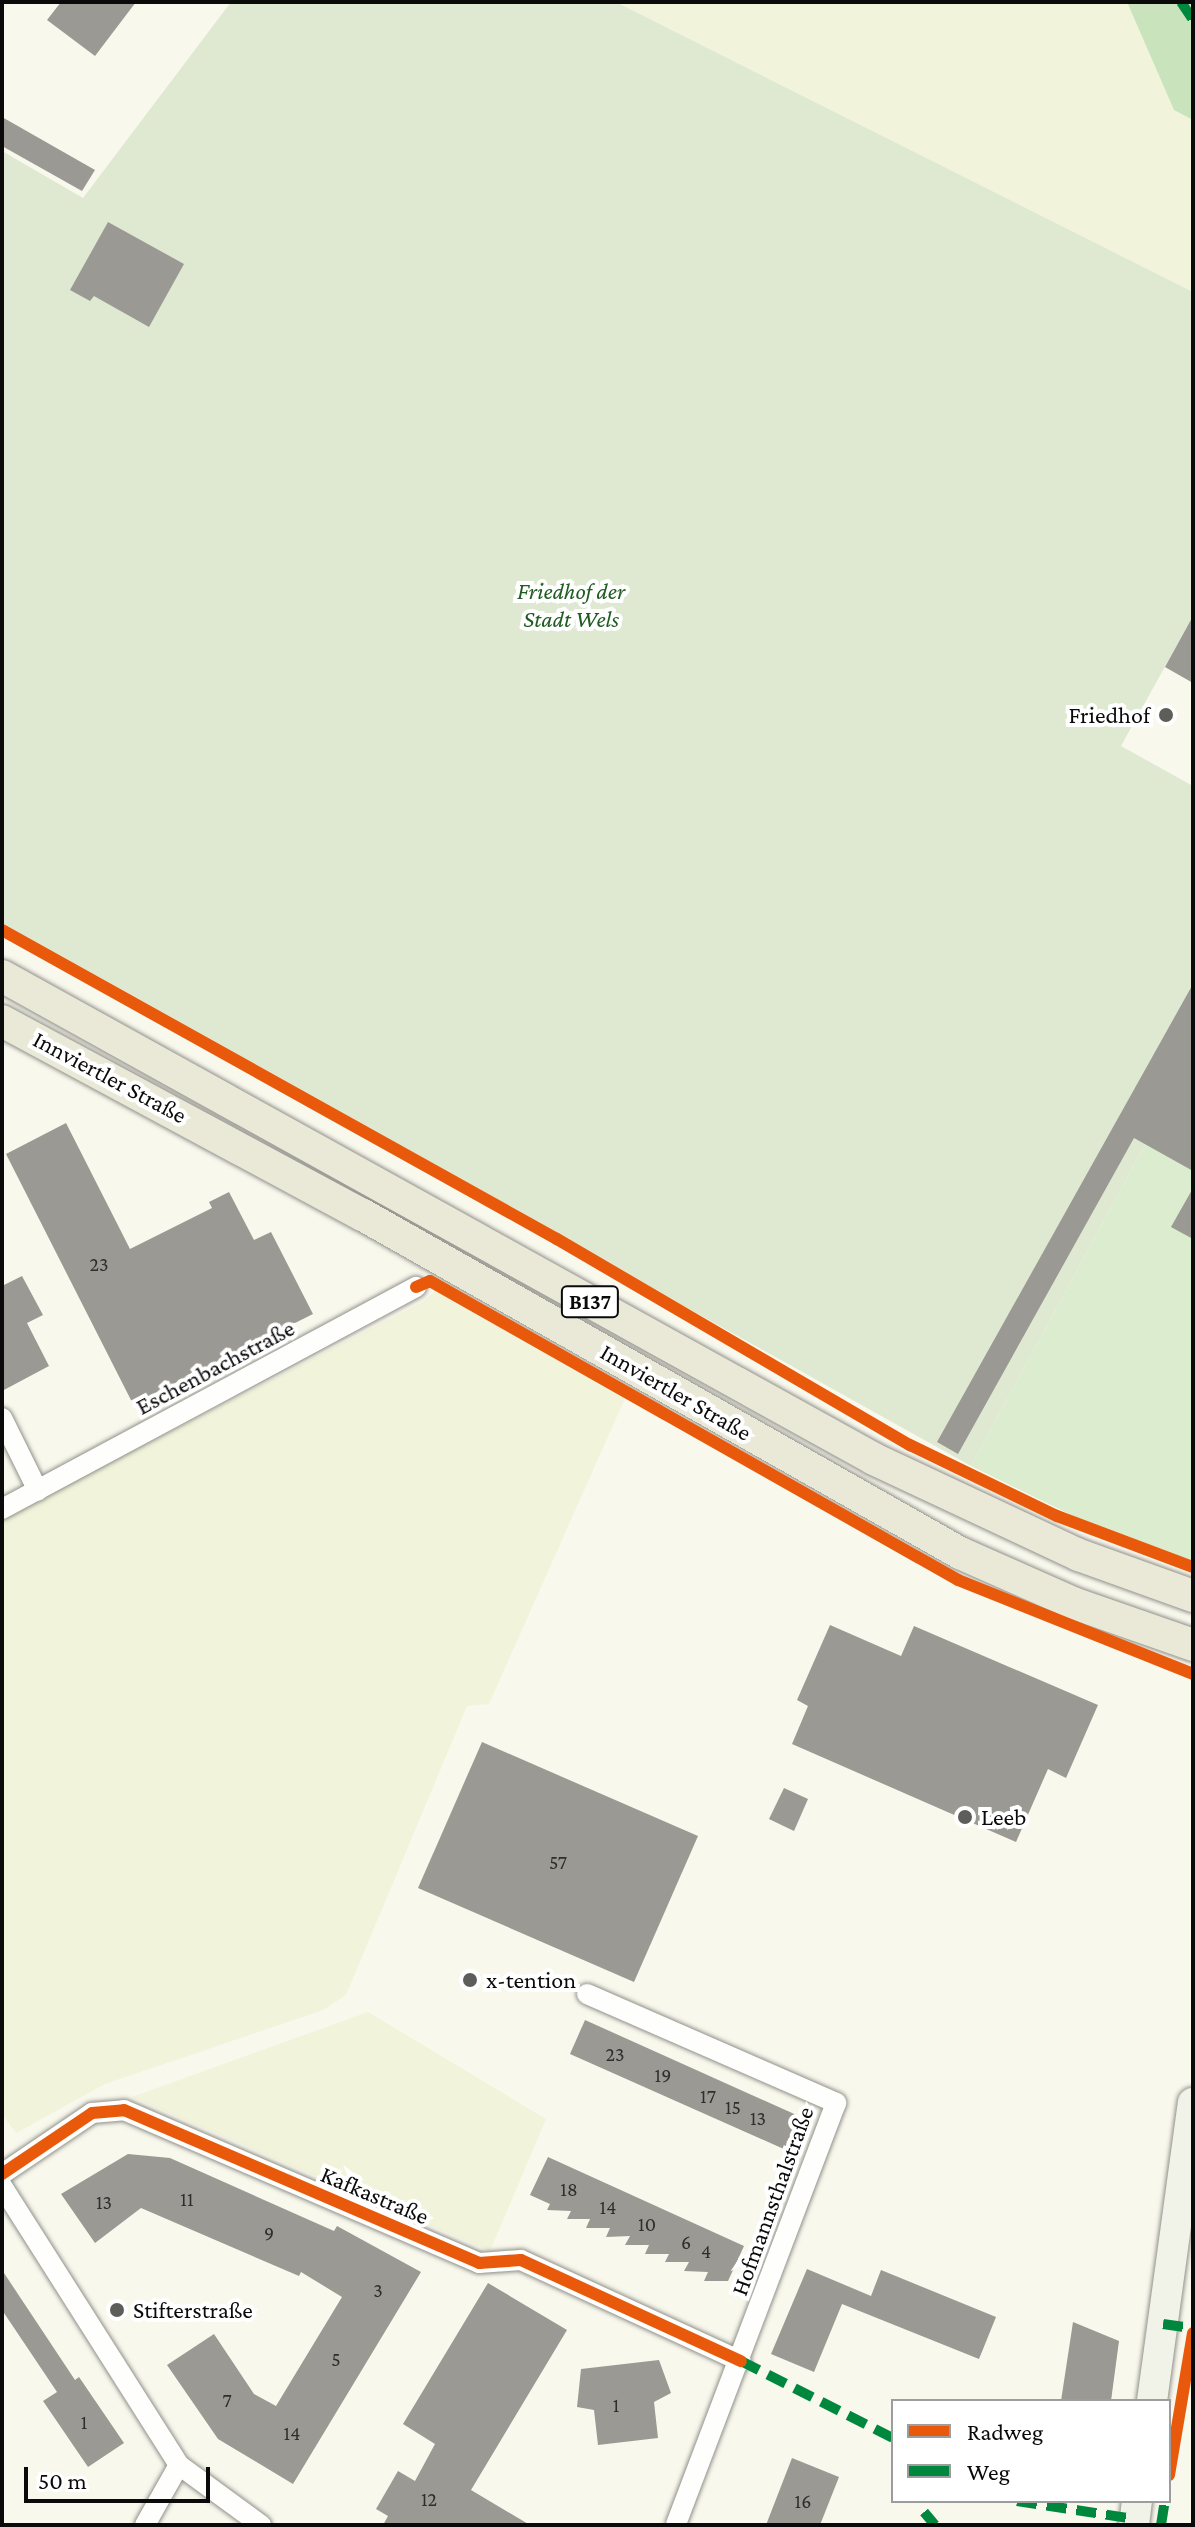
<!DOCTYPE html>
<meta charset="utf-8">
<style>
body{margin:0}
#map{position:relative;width:1195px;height:2527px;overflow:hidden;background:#f8f8ed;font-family:"Crimson Pro",serif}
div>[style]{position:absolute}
.farmland>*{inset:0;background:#f1f4da}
.green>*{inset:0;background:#dbedce}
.forest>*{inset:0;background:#c9e4bd}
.cemetery>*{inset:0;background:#dfe9d2}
.building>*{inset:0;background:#9a9993}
.roads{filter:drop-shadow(0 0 2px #91918c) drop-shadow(0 0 2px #91918c)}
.street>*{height:20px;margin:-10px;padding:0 10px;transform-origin:10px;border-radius:10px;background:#fefefc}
.secondary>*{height:30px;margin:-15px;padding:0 15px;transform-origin:15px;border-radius:15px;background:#f2f3e8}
.primary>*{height:32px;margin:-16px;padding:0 16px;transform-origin:16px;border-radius:16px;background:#eae9d8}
.quiet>*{height:10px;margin-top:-5px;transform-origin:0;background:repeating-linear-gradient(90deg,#00873e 0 20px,transparent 0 30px)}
.cycleway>*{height:12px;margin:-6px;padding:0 6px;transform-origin:6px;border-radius:6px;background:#e8590c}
.dots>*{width:22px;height:22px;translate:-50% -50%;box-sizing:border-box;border:4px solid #fff;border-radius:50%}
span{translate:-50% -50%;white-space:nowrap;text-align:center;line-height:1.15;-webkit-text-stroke:8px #fff;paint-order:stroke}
.number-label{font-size:20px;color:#2e2e2c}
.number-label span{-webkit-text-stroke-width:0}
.shield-label span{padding:2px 6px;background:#fff;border:2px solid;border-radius:6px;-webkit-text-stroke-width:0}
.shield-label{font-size:22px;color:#0a0a0a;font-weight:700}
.park-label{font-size:24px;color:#205b21;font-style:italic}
.poi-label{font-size:24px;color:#0a0a0a}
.right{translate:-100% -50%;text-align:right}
.left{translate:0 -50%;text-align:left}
.street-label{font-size:24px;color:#0a0a0a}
.frame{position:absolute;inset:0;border:4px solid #0a0a0a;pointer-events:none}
.legend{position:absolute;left:891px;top:2399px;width:280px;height:104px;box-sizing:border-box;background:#fff;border:2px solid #9d9d9d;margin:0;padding:10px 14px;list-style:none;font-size:24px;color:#0a0a0a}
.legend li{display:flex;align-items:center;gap:16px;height:40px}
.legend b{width:40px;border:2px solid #9d9d9d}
.scale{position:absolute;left:24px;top:2467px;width:186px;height:36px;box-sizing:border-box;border:4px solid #0a0a0a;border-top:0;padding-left:10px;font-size:24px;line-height:28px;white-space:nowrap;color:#0a0a0a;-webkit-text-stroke:6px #fff;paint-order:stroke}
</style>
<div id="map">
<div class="farmland">
<div style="clip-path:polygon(616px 2px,1127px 2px,1174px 110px,1193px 120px,1193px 292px)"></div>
<div style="clip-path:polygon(437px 1289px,626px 1396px,489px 1704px,467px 1706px,346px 1995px,323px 2010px,105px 2084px,16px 2133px,2px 2114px,2px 1518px,423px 1302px)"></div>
<div style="clip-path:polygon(368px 2012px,546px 2119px,490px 2251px,132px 2097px)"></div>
</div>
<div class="green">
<div style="clip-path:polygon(1186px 1069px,1193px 1073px,1193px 1564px,1090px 1524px,971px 1466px)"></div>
</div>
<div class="forest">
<div style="clip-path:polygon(1127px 2px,1193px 2px,1193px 120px,1174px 110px)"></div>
</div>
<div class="cemetery">
<div style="clip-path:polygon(231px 2px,616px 2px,1193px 292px,1193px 616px,1121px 746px,1193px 786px,1193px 1056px,971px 1466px,2px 926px,2px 151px,83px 198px)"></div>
</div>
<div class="building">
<div style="clip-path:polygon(61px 2px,136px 2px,95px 56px,47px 20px)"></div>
<div style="clip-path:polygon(2px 117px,95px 170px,82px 191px,2px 146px)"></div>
<div style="clip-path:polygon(108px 222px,184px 264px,149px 327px,94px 296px,90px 301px,70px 290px)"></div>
<div style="clip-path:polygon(1193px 616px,1193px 683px,1165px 667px)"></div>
<div style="clip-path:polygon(1193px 984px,1193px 1171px,1134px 1138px,958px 1454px,937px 1442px)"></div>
<div style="clip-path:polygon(66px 1123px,130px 1249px,212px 1208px,209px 1202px,229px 1192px,254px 1240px,271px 1232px,313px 1314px,133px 1404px,6px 1154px)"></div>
<div style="clip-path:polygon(1193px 1188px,1193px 1239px,1171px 1227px)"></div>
<div style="clip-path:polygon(22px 1276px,43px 1315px,27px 1323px,49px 1366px,2px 1391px,2px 1286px)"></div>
<div style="clip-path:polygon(830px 1625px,901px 1656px,914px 1626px,1098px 1705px,1066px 1778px,1048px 1769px,1016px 1842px,792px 1744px,808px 1706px,797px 1700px)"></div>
<div style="clip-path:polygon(482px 1742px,698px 1836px,634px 1982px,418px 1888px)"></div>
<div style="clip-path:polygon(784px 1788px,808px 1799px,794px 1831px,769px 1819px)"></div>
<div style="clip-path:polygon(585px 2020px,801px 2117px,786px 2150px,570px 2054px)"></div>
<div style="clip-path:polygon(128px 2154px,170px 2158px,334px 2231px,337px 2226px,421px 2272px,293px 2484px,218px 2439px,167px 2365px,214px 2334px,254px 2394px,276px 2406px,342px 2297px,301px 2272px,299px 2276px,141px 2208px,95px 2243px,61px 2194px)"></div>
<div style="clip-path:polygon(548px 2157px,744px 2246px,728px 2281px,704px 2281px,708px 2272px,684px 2271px,689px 2262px,665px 2262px,669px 2254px,645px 2254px,649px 2245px,625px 2245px,630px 2236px,606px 2237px,610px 2228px,586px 2228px,590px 2219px,567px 2219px,571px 2211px,547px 2210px,550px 2204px,530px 2195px)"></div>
<div style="clip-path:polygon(807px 2269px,871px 2296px,881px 2270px,996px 2317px,979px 2359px,842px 2304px,814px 2372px,771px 2354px)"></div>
<div style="clip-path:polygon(2px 2270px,75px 2380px,79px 2377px,124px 2443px,88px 2467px,43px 2401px,57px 2392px,2px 2310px)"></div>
<div style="clip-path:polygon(488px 2283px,567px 2330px,471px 2490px,530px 2525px,383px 2525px,388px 2516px,376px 2509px,398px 2471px,415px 2481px,435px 2444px,403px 2424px)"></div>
<div style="clip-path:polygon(1073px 2322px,1119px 2341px,1111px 2401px,1061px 2401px)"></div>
<div style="clip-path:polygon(659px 2360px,671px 2393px,654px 2402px,658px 2438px,598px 2445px,594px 2410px,577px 2407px,581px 2369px)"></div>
<div style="clip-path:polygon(792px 2458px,839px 2477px,820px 2525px,766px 2525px)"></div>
</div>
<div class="roads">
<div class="street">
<div style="left:2px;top:1418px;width:81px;rotate:63.7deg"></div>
<div style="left:2px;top:1509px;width:470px;rotate:-28.2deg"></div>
<div style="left:587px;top:1994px;width:272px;rotate:23.6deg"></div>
<div style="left:836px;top:2103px;width:451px;rotate:110.8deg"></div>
<div style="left:2px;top:2174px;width:109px;rotate:-34.1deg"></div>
<div style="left:92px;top:2113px;width:32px;rotate:-5deg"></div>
<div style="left:124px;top:2110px;width:387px;rotate:23.3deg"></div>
<div style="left:479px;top:2263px;width:42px;rotate:-4.1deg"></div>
<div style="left:521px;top:2260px;width:242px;rotate:24.7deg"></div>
<div style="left:2px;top:2186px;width:330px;rotate:57.6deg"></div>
<div style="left:179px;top:2465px;width:102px;rotate:36.2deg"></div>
<div style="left:145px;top:2525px;width:69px;rotate:-60.5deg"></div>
</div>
<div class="secondary">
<div style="left:1152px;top:2401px;width:301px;rotate:-82.2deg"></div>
<div style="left:1134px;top:2525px;width:24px;rotate:-83deg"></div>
</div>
<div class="primary">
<div style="left:2px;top:976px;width:997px;rotate:28.98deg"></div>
<div style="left:874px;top:1459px;width:226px;rotate:25.1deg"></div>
<div style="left:1079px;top:1555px;width:121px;rotate:19.8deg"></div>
<div style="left:2px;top:1021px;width:410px;rotate:28.3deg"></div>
<div style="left:363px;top:1215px;width:686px;rotate:29.52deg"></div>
<div style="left:960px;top:1553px;width:124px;rotate:23.9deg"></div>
<div style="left:1073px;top:1603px;width:127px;rotate:19.3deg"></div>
</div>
</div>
<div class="quiet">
<div style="left:1181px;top:2px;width:22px;rotate:56deg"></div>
<div style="left:1163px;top:2324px;width:30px;rotate:8deg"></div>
<div style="left:741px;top:2361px;width:170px;rotate:26.9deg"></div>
<div style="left:1017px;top:2501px;width:118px;rotate:8.7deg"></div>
<div style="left:924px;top:2512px;width:17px;rotate:50deg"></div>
<div style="left:1161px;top:2525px;width:24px;rotate:-81deg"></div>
</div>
<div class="cycleway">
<div style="left:2px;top:930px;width:635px;rotate:29.11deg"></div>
<div style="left:557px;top:1239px;width:409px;rotate:30.3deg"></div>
<div style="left:910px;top:1445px;width:163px;rotate:25.8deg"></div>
<div style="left:1057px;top:1516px;width:145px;rotate:20.6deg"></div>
<div style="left:416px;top:1287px;width:15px;rotate:-23deg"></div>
<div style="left:430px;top:1281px;width:607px;rotate:29.52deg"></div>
<div style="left:958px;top:1580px;width:253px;rotate:21.8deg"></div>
<div style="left:2px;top:2174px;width:109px;rotate:-34.1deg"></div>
<div style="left:92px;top:2113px;width:32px;rotate:-5deg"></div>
<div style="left:124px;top:2110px;width:387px;rotate:23.3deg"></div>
<div style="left:479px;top:2263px;width:42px;rotate:-4.1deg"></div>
<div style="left:521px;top:2260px;width:242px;rotate:24.7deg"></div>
<div style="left:1169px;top:2475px;width:144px;rotate:-80.4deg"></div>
</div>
<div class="dots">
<div style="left:1166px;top:715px;background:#5d5d59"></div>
<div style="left:965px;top:1817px;background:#5d5d59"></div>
<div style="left:470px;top:1980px;background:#5d5d59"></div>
<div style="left:117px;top:2310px;background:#5d5d59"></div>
</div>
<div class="number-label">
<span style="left:99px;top:1264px">23</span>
<span style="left:558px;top:1862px">57</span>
<span style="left:615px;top:2054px">23</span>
<span style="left:663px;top:2075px">19</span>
<span style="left:708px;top:2096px">17</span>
<span style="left:733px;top:2107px">15</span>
<span style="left:758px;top:2118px">13</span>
<span style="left:569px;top:2189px">18</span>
<span style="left:187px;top:2199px">11</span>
<span style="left:104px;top:2202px">13</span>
<span style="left:608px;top:2207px">14</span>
<span style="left:647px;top:2224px">10</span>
<span style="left:269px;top:2233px">9</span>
<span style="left:686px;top:2242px">6</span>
<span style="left:706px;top:2251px">4</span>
<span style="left:378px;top:2290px">3</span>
<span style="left:336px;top:2359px">5</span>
<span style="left:227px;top:2400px">7</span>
<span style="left:616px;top:2405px">1</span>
<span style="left:84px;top:2422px">1</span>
<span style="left:292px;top:2433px">14</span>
<span style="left:429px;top:2499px">12</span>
<span style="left:803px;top:2501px">16</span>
</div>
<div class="shield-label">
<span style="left:590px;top:1302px">B137</span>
</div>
<div class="park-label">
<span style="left:571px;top:605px">Friedhof der<br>Stadt Wels</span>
</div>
<div class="poi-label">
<span class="right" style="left:1150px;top:715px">Friedhof</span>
<span class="left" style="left:981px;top:1817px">Leeb</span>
<span class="left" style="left:486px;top:1980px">x-tention</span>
<span class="left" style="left:133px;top:2310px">Stifterstraße</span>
</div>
<div class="street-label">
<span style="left:110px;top:1077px;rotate:28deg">Innviertler Straße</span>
<span style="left:215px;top:1367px;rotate:-28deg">Eschenbachstraße</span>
<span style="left:676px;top:1392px;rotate:30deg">Innviertler Straße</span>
<span style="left:375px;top:2195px;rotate:23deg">Kafkastraße</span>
<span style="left:772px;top:2201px;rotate:-70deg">Hofmannsthalstraße</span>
</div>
<div class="frame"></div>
<ul class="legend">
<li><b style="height:10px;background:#e8590c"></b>Radweg</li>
<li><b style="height:10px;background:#00873e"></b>Weg</li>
</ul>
<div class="scale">50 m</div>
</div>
